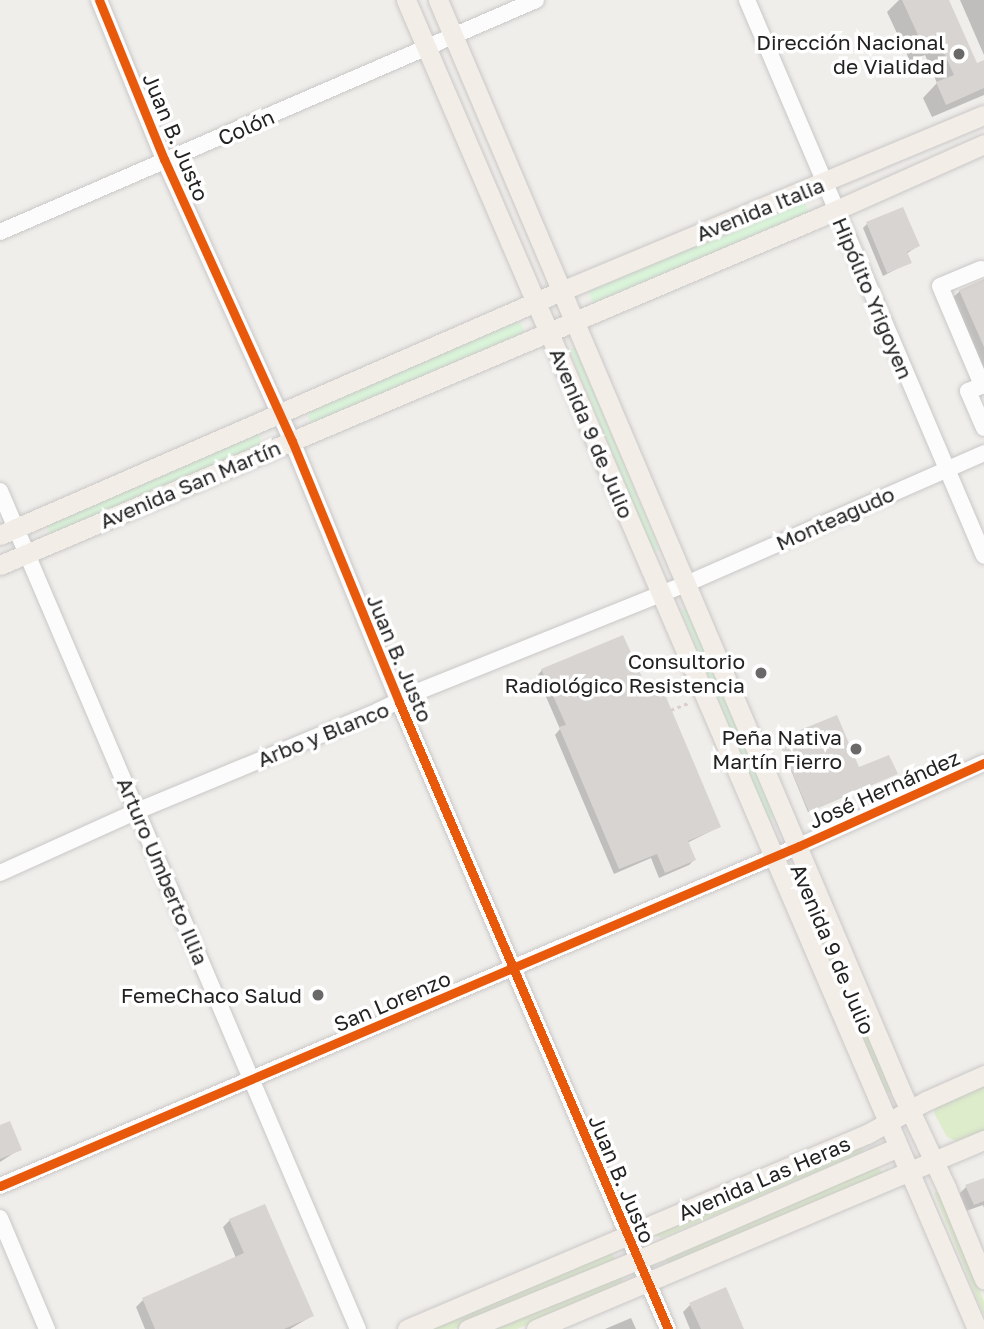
<!DOCTYPE html>
<meta charset="utf-8">
<style>
body{margin:0}
#map{position:relative;width:984px;height:1329px;overflow:hidden;background:#f0eeeb;font-family:"Golos Text",sans-serif}
div>[style]{position:absolute}
.grass>*{inset:0;background:#ddeccb}
.park>*{inset:0;background:#daf5da}
.shadow>*{inset:0;background:#0003}
.building>*{inset:0;background:#d7d4d2}
.path>*{height:2.5px;margin-top:-1.25px;transform-origin:0;background:repeating-linear-gradient(90deg,#dccecd 0 3.5px,transparent 0 7px)}
.roads{filter:drop-shadow(0 0 2px #c9c8c7) drop-shadow(0 0 2px #c9c8c7)}
.minor>*{height:16px;margin:-8px;padding:0 8px;transform-origin:8px;border-radius:8px;background:#fdfcfc}
.major>*{height:19px;margin:-9.5px;padding:0 9.5px;transform-origin:9.5px;border-radius:9.5px;background:#f3ede7}
.cycleway>*{height:9px;margin:-4.5px;padding:0 4.5px;transform-origin:4.5px;border-radius:4.5px;background:#e8590c}
.dots>*{width:19px;height:19px;translate:-50% -50%;box-sizing:border-box;border:4px solid #fff;border-radius:50%}
span{translate:-50% -50%;white-space:nowrap;text-align:center;line-height:1.15;-webkit-text-stroke:7px #fff;paint-order:stroke}
.poi-label{font-size:21px;color:#222}
.right{translate:-100% -50%;text-align:right}
.street-label{font-size:21px;color:#222}
</style>
<div id="map">
<div class="grass">
<div style="clip-path:polygon(799px 872px,892px 1091px,886px 1093px,790px 875px)"></div>
<div style="clip-path:polygon(984px 1080px,984px 1133px,961px 1143px,947px 1137px,934px 1113px,939px 1099px)"></div>
<div style="clip-path:polygon(862px 1143px,863px 1152px,661px 1238px,655px 1234px)"></div>
<div style="clip-path:polygon(876px 1166px,883px 1173px,669px 1264px,666px 1259px,668px 1255px)"></div>
<div style="clip-path:polygon(939px 1191px,984px 1301px,984px 1315px,934px 1193px)"></div>
<div style="clip-path:polygon(611px 1251px,616px 1262px,454px 1329px,421px 1329px)"></div>
<div style="clip-path:polygon(619px 1271px,624px 1285px,517px 1329px,479px 1329px)"></div>
</div>
<div class="park">
<div style="clip-path:polygon(800px 199px,805px 201px,809px 215px,597px 303px,591px 301px,589px 287px)"></div>
<div style="clip-path:polygon(514px 322px,521px 324px,524px 331px,520px 336px,312px 423px,308px 417px,311px 410px)"></div>
<div style="clip-path:polygon(575px 347px,659px 549px,653px 552px,570px 350px)"></div>
<div style="clip-path:polygon(254px 433px,260px 436px,261px 448px,50px 534px,47px 526px,52px 521px)"></div>
<div style="clip-path:polygon(689px 608px,775px 817px,769px 821px,681px 610px)"></div>
</div>
<div class="shadow">
<div style="clip-path:polygon(899px 0,948px 0,976px 65px,984px 62px,984px 95px,932px 117px,923px 98px,937px 83px,925px 55px,910px 61px,887px 12px)"></div>
<div style="clip-path:polygon(960px 0,984px 0,984px 55px)"></div>
<div style="clip-path:polygon(867px 224px,918px 246px,906px 254px,910px 262px,883px 276px,863px 228px)"></div>
<div style="clip-path:polygon(984px 280px,984px 377px,950px 300px,960px 291px)"></div>
<div style="clip-path:polygon(542px 670px,647px 693px,719px 827px,687px 843px,694px 860px,689px 865px,659px 878px,651px 858px,614px 874px,555px 735px,560px 729px,537px 676px)"></div>
<div style="clip-path:polygon(779px 741px,858px 769px,896px 774px,808px 812px)"></div>
<div style="clip-path:polygon(0 1127px,20px 1149px,0 1162px)"></div>
<div style="clip-path:polygon(984px 1180px,984px 1208px,983px 1205px,966px 1211px,959px 1194px,966px 1187px)"></div>
<div style="clip-path:polygon(230px 1220px,312px 1316px,290px 1329px,145px 1329px,136px 1307px,143px 1300px,236px 1258px,223px 1227px)"></div>
<div style="clip-path:polygon(690px 1305px,742px 1329px,690px 1329px,683px 1312px)"></div>
<div style="clip-path:polygon(631px 1318px,636px 1329px,605px 1329px)"></div>
</div>
<div class="building">
<div style="clip-path:polygon(902px 0,949px 0,977px 63px,984px 60px,984px 88px,946px 105px,936px 82px,954px 75px,939px 42px,924px 48px)"></div>
<div style="clip-path:polygon(903px 207px,920px 246px,907px 252px,912px 263px,887px 273px,866px 222px)"></div>
<div style="clip-path:polygon(984px 279px,984px 347px,959px 290px)"></div>
<div style="clip-path:polygon(623px 635px,648px 690px,661px 685px,721px 827px,688px 841px,696px 860px,665px 873px,657px 854px,619px 869px,559px 727px,566px 725px,541px 669px)"></div>
<div style="clip-path:polygon(837px 715px,859px 767px,889px 755px,898px 774px,809px 812px,778px 739px)"></div>
<div style="clip-path:polygon(10px 1121px,22px 1150px,0 1159px,0 1125px)"></div>
<div style="clip-path:polygon(984px 1178px,984px 1201px,974px 1205px,965px 1185px)"></div>
<div style="clip-path:polygon(265px 1204px,314px 1316px,284px 1329px,155px 1329px,142px 1298px,244px 1253px,229px 1219px)"></div>
<div style="clip-path:polygon(726px 1287px,744px 1329px,701px 1329px,689px 1303px)"></div>
</div>
<div class="path">
<div style="left:671px;top:710px;width:18px;rotate:-22deg"></div>
</div>
<div class="roads">
<div class="minor">
<div style="left:99px;top:0;width:172px;rotate:67.8deg"></div>
<div style="left:164px;top:159px;width:310px;rotate:65.6deg"></div>
<div style="left:292px;top:441px;width:282px;rotate:67.7deg"></div>
<div style="left:399px;top:702px;width:682px;rotate:66.78deg"></div>
<div style="left:747px;top:0;width:604px;rotate:66.91deg"></div>
<div style="left:0;top:232px;width:584px;rotate:-23.4deg"></div>
<div style="left:981px;top:269px;width:44px;rotate:157.5deg"></div>
<div style="left:940px;top:286px;width:108px;rotate:67deg"></div>
<div style="left:984px;top:385px;width:17px;rotate:159deg"></div>
<div style="left:968px;top:391px;width:40px;rotate:66.6deg"></div>
<div style="left:0;top:491px;width:911px;rotate:66.87deg"></div>
<div style="left:0;top:873px;width:150px;rotate:-24.3deg"></div>
<div style="left:137px;top:811px;width:261px;rotate:-22.5deg"></div>
<div style="left:378px;top:711px;width:43px;rotate:-26deg"></div>
<div style="left:417px;top:692px;width:290px;rotate:-21.9deg"></div>
<div style="left:686px;top:584px;width:326px;rotate:-23.7deg"></div>
<div style="left:0;top:1186px;width:868px;rotate:-23.05deg"></div>
<div style="left:799px;top:846px;width:203px;rotate:-24.2deg"></div>
<div style="left:0;top:1218px;width:121px;rotate:67.1deg"></div>
</div>
<div class="major">
<div style="left:406px;top:0;width:1446px;rotate:66.75deg"></div>
<div style="left:438px;top:0;width:1185px;rotate:67deg"></div>
<div style="left:901px;top:1091px;width:106px;rotate:64.9deg"></div>
<div style="left:946px;top:1187px;width:100px;rotate:67.6deg"></div>
<div style="left:0;top:535px;width:612px;rotate:-23.51deg"></div>
<div style="left:561px;top:291px;width:458px;rotate:-22.6deg"></div>
<div style="left:0;top:565px;width:889px;rotate:-22.99deg"></div>
<div style="left:818px;top:218px;width:182px;rotate:-24deg"></div>
<div style="left:407px;top:1329px;width:500px;rotate:-23deg"></div>
<div style="left:867px;top:1134px;width:68px;rotate:-29.2deg"></div>
<div style="left:926px;top:1101px;width:64px;rotate:-24.1deg"></div>
<div style="left:468px;top:1329px;width:206px;rotate:-22.2deg"></div>
<div style="left:659px;top:1251px;width:261px;rotate:-23.5deg"></div>
<div style="left:536px;top:1329px;width:486px;rotate:-22.9deg"></div>
</div>
</div>
<div class="cycleway">
<div style="left:99px;top:0;width:172px;rotate:67.8deg"></div>
<div style="left:164px;top:159px;width:310px;rotate:65.6deg"></div>
<div style="left:292px;top:441px;width:282px;rotate:67.7deg"></div>
<div style="left:399px;top:702px;width:682px;rotate:66.78deg"></div>
<div style="left:0;top:1186px;width:868px;rotate:-23.05deg"></div>
<div style="left:799px;top:846px;width:203px;rotate:-24.2deg"></div>
</div>
<div class="dots">
<div style="left:959px;top:54px;background:#6a6968"></div>
<div style="left:761px;top:673px;background:#6a6968"></div>
<div style="left:856px;top:749px;background:#6a6968"></div>
<div style="left:318px;top:995px;background:#6a6968"></div>
</div>
<div class="poi-label">
<span class="right" style="left:945px;top:54px">Dirección Nacional<br>de Vialidad</span>
<span class="right" style="left:745px;top:673px">Consultorio<br>Radiológico Resistencia</span>
<span class="right" style="left:842px;top:749px">Peña Nativa<br>Martín Fierro</span>
<span class="right" style="left:302px;top:995px">FemeChaco Salud</span>
</div>
<div class="street-label">
<span style="left:246px;top:127px;rotate:-24deg">Colón</span>
<span style="left:176px;top:137px;rotate:67deg">Juan B. Justo</span>
<span style="left:760px;top:209px;rotate:-22deg">Avenida Italia</span>
<span style="left:873px;top:298px;rotate:67deg">Hipólito Yrigoyen</span>
<span style="left:592px;top:433px;rotate:67deg">Avenida 9 de Julio</span>
<span style="left:190px;top:484px;rotate:-23deg">Avenida San Martín</span>
<span style="left:835px;top:518px;rotate:-24deg">Monteagudo</span>
<span style="left:400px;top:658px;rotate:67deg">Juan B. Justo</span>
<span style="left:323px;top:734px;rotate:-22deg">Arbo y Blanco</span>
<span style="left:884px;top:789px;rotate:-24deg">José Hernández</span>
<span style="left:163px;top:871px;rotate:67deg">Arturo Umberto Illia</span>
<span style="left:833px;top:949px;rotate:67deg">Avenida 9 de Julio</span>
<span style="left:392px;top:1001px;rotate:-23deg">San Lorenzo</span>
<span style="left:764px;top:1178px;rotate:-23deg">Avenida Las Heras</span>
<span style="left:622px;top:1179px;rotate:67deg">Juan B. Justo</span>
</div>
</div>
